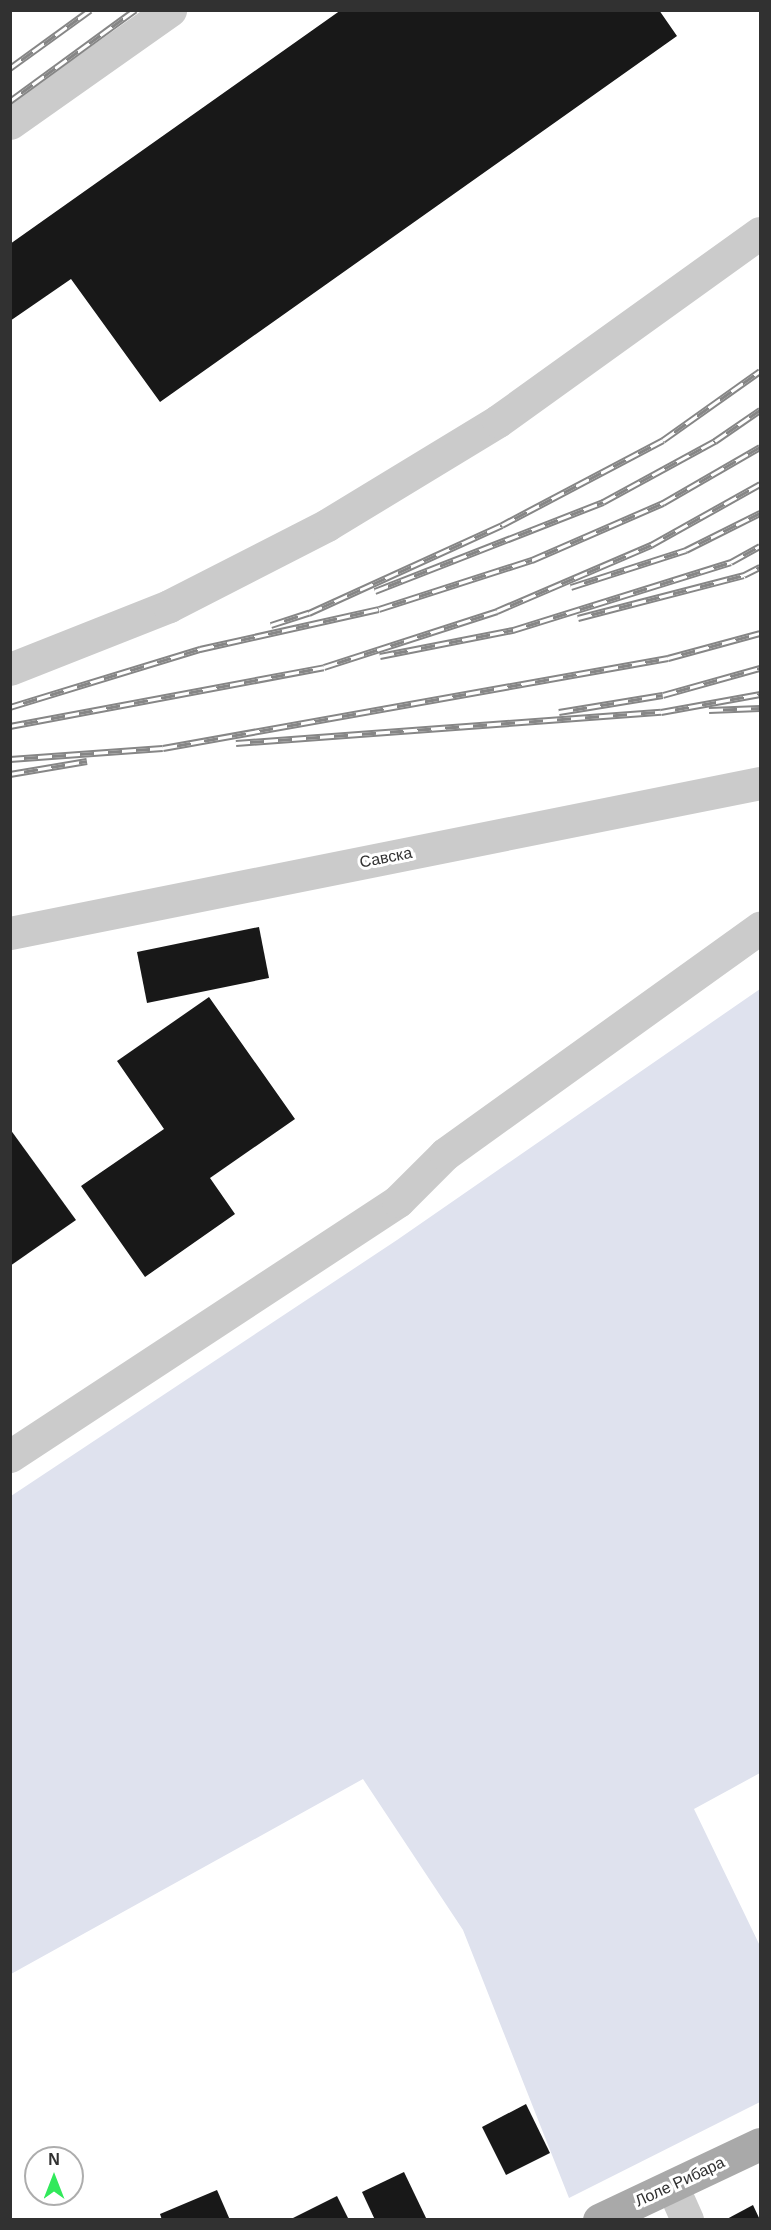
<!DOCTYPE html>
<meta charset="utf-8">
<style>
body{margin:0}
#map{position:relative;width:771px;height:2230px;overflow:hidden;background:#fff;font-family:Arial,sans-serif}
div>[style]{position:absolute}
.green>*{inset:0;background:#dfe2ee}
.building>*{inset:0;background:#181818}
.minor>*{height:33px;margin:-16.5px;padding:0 16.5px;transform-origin:16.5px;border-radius:16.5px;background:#cbcbcb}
.major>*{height:33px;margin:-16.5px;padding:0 16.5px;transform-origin:16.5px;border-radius:16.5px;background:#a9a9a9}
.rail>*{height:7px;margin-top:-3.5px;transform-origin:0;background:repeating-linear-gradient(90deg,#fff 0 14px,#868686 0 28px);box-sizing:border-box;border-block:2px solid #868686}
span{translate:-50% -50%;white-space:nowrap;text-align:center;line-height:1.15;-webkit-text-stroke:6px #fff;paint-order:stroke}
.street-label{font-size:16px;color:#313131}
.frame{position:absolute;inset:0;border:12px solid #313131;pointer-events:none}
.north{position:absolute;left:24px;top:2146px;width:60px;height:60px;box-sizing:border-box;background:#fff;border:2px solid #adadad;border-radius:50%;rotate:0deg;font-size:16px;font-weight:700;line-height:24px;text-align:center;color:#313131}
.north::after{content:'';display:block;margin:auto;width:21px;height:27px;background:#31e95b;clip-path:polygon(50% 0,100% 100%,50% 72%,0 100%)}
</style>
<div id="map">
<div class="green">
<div style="clip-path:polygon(760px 989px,760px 1773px,694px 1809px,760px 1946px,760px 2102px,569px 2198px,463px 1930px,363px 1779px,11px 1974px,11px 1496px,397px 1240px)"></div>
</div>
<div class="building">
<div style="clip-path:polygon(341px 10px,659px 10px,677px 36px,160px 402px,71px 279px,10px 321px,10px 244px)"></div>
<div style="clip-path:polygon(259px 927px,269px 978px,147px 1003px,137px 952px)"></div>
<div style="clip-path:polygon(209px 997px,295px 1119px,210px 1178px,235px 1214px,145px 1277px,81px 1186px,164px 1129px,117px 1061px)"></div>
<div style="clip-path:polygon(10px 1129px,76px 1220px,10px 1266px)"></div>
<div style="clip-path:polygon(526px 2104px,550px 2153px,506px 2175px,482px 2127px)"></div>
<div style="clip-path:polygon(404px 2172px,427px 2220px,375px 2220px,362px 2192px)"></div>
<div style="clip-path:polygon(217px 2190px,230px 2220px,162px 2220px,160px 2214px)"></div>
<div style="clip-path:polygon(337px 2196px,349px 2220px,289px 2220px)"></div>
<div style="clip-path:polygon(753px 2205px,760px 2220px,725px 2220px)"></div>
</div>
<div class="minor">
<div style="left:10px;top:123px;width:196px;rotate:-35.2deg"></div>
<div style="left:10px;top:669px;width:171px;rotate:-21.6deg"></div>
<div style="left:169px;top:606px;width:178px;rotate:-27.1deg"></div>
<div style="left:327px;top:525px;width:200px;rotate:-31.3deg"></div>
<div style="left:498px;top:421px;width:322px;rotate:-35.7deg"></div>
<div style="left:10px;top:933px;width:765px;rotate:-11.31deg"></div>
<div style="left:10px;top:1456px;width:464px;rotate:-33.3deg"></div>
<div style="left:398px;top:1201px;width:66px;rotate:-45deg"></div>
<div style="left:445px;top:1154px;width:388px;rotate:-35.7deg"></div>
<div style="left:672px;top:2186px;width:37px;rotate:66deg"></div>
</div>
<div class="major">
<div style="left:599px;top:2220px;width:178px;rotate:-25.3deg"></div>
</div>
<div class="rail">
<div style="left:10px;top:68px;width:99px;rotate:-35.9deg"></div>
<div style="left:10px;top:101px;width:155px;rotate:-36.1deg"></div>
<div style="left:571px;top:587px;width:121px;rotate:-17.8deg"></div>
<div style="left:686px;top:550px;width:83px;rotate:-26.6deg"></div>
<div style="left:375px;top:591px;width:245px;rotate:-21.3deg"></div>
<div style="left:603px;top:502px;width:128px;rotate:-28.6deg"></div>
<div style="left:715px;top:441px;width:55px;rotate:-34.6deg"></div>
<div style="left:578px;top:618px;width:171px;rotate:-14.5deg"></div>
<div style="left:744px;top:575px;width:18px;rotate:-27deg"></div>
<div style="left:271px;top:625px;width:40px;rotate:-18deg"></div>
<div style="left:309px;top:613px;width:212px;rotate:-24.5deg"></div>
<div style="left:502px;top:525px;width:182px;rotate:-27.8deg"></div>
<div style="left:663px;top:440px;width:119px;rotate:-35.4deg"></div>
<div style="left:380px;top:656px;width:136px;rotate:-11.1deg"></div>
<div style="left:513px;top:630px;width:228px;rotate:-17.3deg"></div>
<div style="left:731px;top:562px;width:33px;rotate:-29deg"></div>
<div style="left:10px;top:707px;width:199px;rotate:-17deg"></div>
<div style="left:200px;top:649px;width:183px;rotate:-12.6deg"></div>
<div style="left:379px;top:609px;width:161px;rotate:-17.8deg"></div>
<div style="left:532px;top:560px;width:143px;rotate:-23.5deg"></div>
<div style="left:663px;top:503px;width:112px;rotate:-30deg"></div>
<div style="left:709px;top:710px;width:51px;rotate:-2.2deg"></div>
<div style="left:559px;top:712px;width:105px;rotate:-9.3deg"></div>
<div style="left:663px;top:695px;width:101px;rotate:-15.6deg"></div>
<div style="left:10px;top:726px;width:319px;rotate:-10.6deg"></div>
<div style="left:324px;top:667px;width:182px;rotate:-17.9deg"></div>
<div style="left:497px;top:611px;width:168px;rotate:-23.2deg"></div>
<div style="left:651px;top:545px;width:125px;rotate:-29.2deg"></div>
<div style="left:236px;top:743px;width:426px;rotate:-4.2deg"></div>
<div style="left:661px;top:712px;width:101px;rotate:-10.3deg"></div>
<div style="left:10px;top:759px;width:153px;rotate:-4.1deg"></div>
<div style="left:163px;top:748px;width:513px;rotate:-10.11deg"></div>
<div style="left:668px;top:658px;width:95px;rotate:-15.2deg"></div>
<div style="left:10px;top:774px;width:78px;rotate:-9.6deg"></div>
</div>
<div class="street-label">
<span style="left:386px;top:858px;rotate:-11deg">Савска</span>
<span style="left:680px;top:2182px;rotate:-25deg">Лоле Рибара</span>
</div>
<div class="frame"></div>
<div class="north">N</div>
</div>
